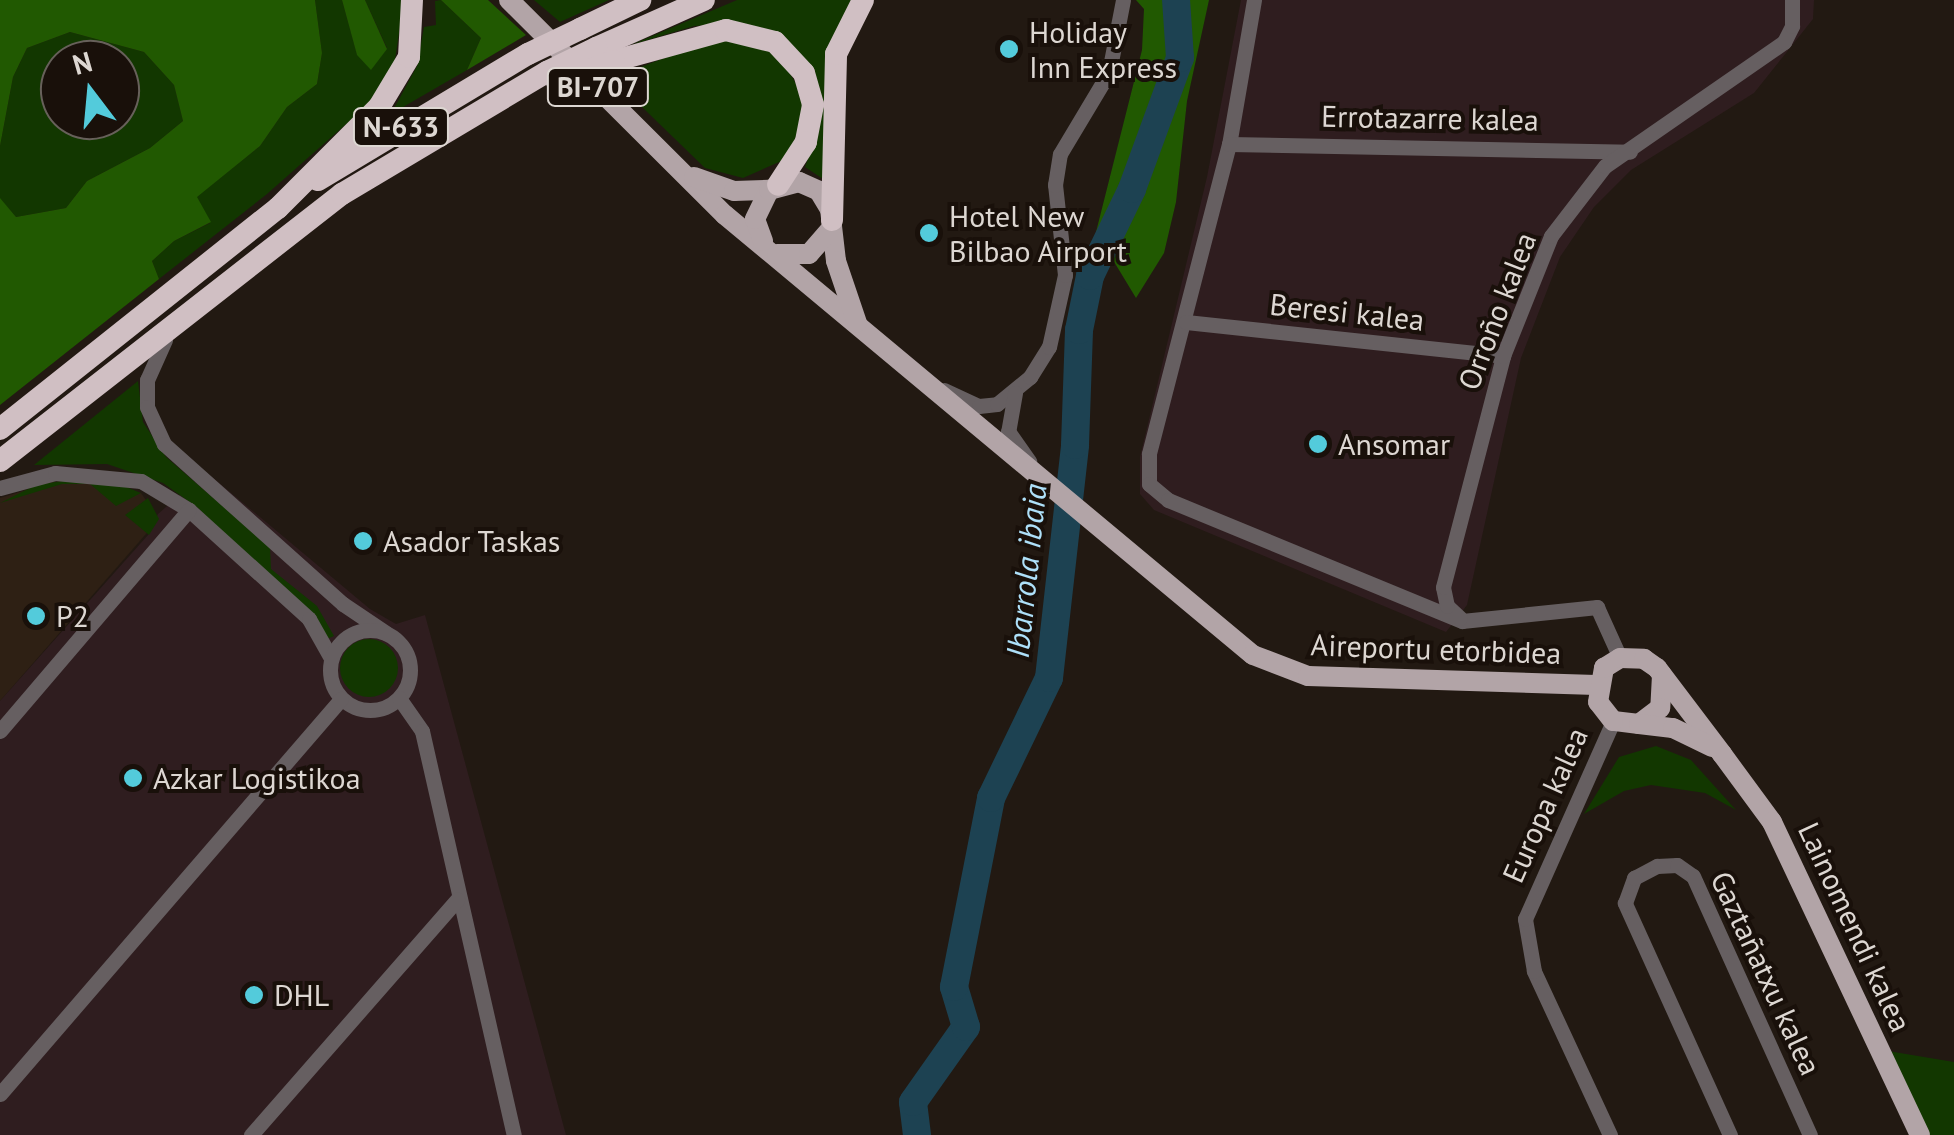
<!DOCTYPE html>
<meta charset="utf-8">
<style>
body{margin:0}
#map{position:relative;width:1954px;height:1135px;overflow:hidden;background:#221912;font-family:"PT Sans",sans-serif}
div>[style]{position:absolute}
.built>*{inset:0;background:#2e2014}
.industrial>*{inset:0;background:#2f1d1f}
.green>*{inset:0;background:#123700}
.round{border-radius:50%}
.forest>*{inset:0;background:#215901}
.river>*{height:28px;margin:-14px;padding:0 14px;transform-origin:14px;border-radius:14px;background:#1d4252}
.minor>*{height:15px;margin:-7.5px;padding:0 7.5px;transform-origin:7.5px;border-radius:7.5px;background:#665f61}
.minor>.ring{margin:-7.5px;padding:0;box-sizing:content-box;background:none;border:15px solid #665f61;border-radius:50%}
.major>*{height:20px;margin:-10px;padding:0 10px;transform-origin:10px;border-radius:10px;background:#b2a4a7}
.highway>*{height:22px;margin:-11px;padding:0 11px;transform-origin:11px;border-radius:11px;background:#d0bfc3}
.highway-bridge>*{height:22px;margin:-11px;padding:0 11px;transform-origin:11px;border-radius:11px;background:#d0bfc3}
.dots>*{width:28px;height:28px;translate:-50% -50%;box-sizing:border-box;border:5px solid #19100a;border-radius:50%}
span{translate:-50% -50%;white-space:nowrap;text-align:center;line-height:1.15;-webkit-text-stroke:8px #19100a;paint-order:stroke}
.shield-label span{padding:2px 8px;background:#19100a;border:2px solid;border-radius:8px;-webkit-text-stroke-width:0}
.shield-label{font-size:28px;color:#ddd7d2;font-weight:700}
.poi-label{font-size:30px;color:#ddd7d2}
.left{translate:0 -50%;text-align:left}
.street-label{font-size:30px;color:#ddd7d2}
.water-label{font-size:32px;color:#aee0f9;font-style:italic}
.north{position:absolute;left:40px;top:40px;width:100px;height:100px;box-sizing:border-box;background:#19100a;border:2px solid #67605a;border-radius:50%;rotate:344deg;font-size:28px;font-weight:700;line-height:40px;text-align:center;color:#ddd7d2}
.north::after{content:'';display:block;margin:auto;width:35px;height:45px;background:#53cbdb;clip-path:polygon(50% 0,100% 100%,50% 72%,0 100%)}
</style>
<div id="map">
<div class="built">
<div style="clip-path:polygon(96px 479px,141px 493px,159px 519px,0 701px,0 498px,52px 482px)"></div>
</div>
<div class="industrial">
<div style="clip-path:polygon(1241px 0,1814px 0,1813px 19px,1754px 93px,1631px 170px,1594px 207px,1560px 257px,1521px 358px,1467px 605px,1446px 632px,1154px 510px,1140px 494px,1140px 457px,1207px 177px)"></div>
<div style="clip-path:polygon(206px 472px,370px 609px,396px 624px,425px 615px,566px 1135px,0 1135px,0 701px,148px 535px,158px 514px)"></div>
</div>
<div class="green">
<div style="clip-path:polygon(315px 0,342px 0,357px 54px,387px 48px,365px 0,404px 0,393px 73px,370px 103px,267px 194px,159px 279px,152px 261px,174px 241px,210px 223px,196px 197px,260px 146px,287px 107px,317px 84px,322px 53px)"></div>
<div style="clip-path:polygon(441px 0,481px 38px,467px 70px,391px 114px,417px 66px,424px 27px,436px 25px,435px 1px)"></div>
<div style="clip-path:polygon(534px 0,609px 0,560px 22px)"></div>
<div style="clip-path:polygon(737px 0,853px 0,823px 179px,805px 167px,819px 127px,815px 70px,777px 32px,742px 23px,694px 26px,631px 45px)"></div>
<div style="clip-path:polygon(evenodd,70px 32px,144px 52px,174px 85px,183px 121px,150px 148px,87px 181px,66px 208px,16px 217px,0 199px,0 146px,13px 77px,27px 48px,70px 32px,60px 60px,120px 60px,120px 120px,60px 120px,60px 60px)"></div>
<div style="clip-path:polygon(734px 40px,761px 46px,782px 60px,802px 94px,804px 119px,786px 159px,743px 178px,705px 168px,612px 78px,701px 44px)"></div>
<div style="clip-path:polygon(138px 381px,143px 422px,166px 457px,270px 547px,271px 569px,317px 606px,334px 636px,327px 639px,198px 508px,163px 483px,107px 464px,34px 465px)"></div>
<div style="clip-path:polygon(69px 480px,114px 482px,141px 493px,116px 506px,90px 484px,62px 484px,0 503px,36px 485px)"></div>
<div style="clip-path:polygon(148px 498px,159px 519px,149px 535px,125px 515px)"></div>
<div class="round" style="left:340px;top:639px;width:58px;height:58px"></div>
<div style="clip-path:polygon(1656px 746px,1691px 760px,1736px 810px,1705px 793px,1651px 785px,1624px 791px,1584px 814px,1619px 757px)"></div>
<div style="clip-path:polygon(1888px 1051px,1954px 1062px,1954px 1135px,1929px 1135px)"></div>
</div>
<div class="forest">
<div style="clip-path:polygon(0 0,315px 0,322px 53px,317px 84px,287px 107px,260px 146px,197px 197px,211px 222px,174px 241px,152px 261px,159px 279px,0 405px,0 198px,16px 217px,66px 208px,87px 181px,150px 148px,183px 121px,174px 85px,144px 52px,70px 32px,27px 48px,13px 77px,0 146px)"></div>
<div style="clip-path:polygon(342px 0,365px 0,387px 49px,371px 70px,357px 55px)"></div>
<div style="clip-path:polygon(441px 0,488px 0,526px 35px,467px 70px,481px 38px)"></div>
<div style="clip-path:polygon(1136px 0,1209px 0,1187px 101px,1176px 202px,1164px 253px,1136px 298px,1096px 232px,1142px 50px,1144px 9px)"></div>
</div>
<div class="river">
<div style="left:917px;top:1135px;width:33px;rotate:-97deg"></div>
<div style="left:913px;top:1102px;width:92px;rotate:-54.8deg"></div>
<div style="left:966px;top:1027px;width:42px;rotate:-106.7deg"></div>
<div style="left:954px;top:987px;width:193px;rotate:-78.9deg"></div>
<div style="left:991px;top:798px;width:133px;rotate:-64.2deg"></div>
<div style="left:1049px;top:678px;width:234px;rotate:-83.6deg"></div>
<div style="left:1075px;top:445px;width:115px;rotate:-88deg"></div>
<div style="left:1079px;top:330px;width:55px;rotate:-78.5deg"></div>
<div style="left:1090px;top:276px;width:97px;rotate:-64.2deg"></div>
<div style="left:1132px;top:189px;width:140px;rotate:-69.9deg"></div>
<div style="left:1180px;top:58px;width:58px;rotate:-93.9deg"></div>
</div>
<div class="minor">
<div style="left:1254px;top:0;width:146px;rotate:99.8deg"></div>
<div style="left:1229px;top:144px;width:320px;rotate:104.5deg"></div>
<div style="left:1149px;top:454px;width:30px;rotate:90deg"></div>
<div style="left:1149px;top:484px;width:25px;rotate:40deg"></div>
<div style="left:1168px;top:500px;width:318px;rotate:22.4deg"></div>
<div style="left:1462px;top:621px;width:136px;rotate:-5.9deg"></div>
<div style="left:1597px;top:607px;width:56px;rotate:65.7deg"></div>
<div style="left:1229px;top:144px;width:401px;rotate:1.1deg"></div>
<div style="left:1186px;top:322px;width:319px;rotate:6.1deg"></div>
<div style="left:165px;top:340px;width:44px;rotate:114.2deg"></div>
<div style="left:147px;top:380px;width:27px;rotate:90deg"></div>
<div style="left:147px;top:407px;width:41px;rotate:65.3deg"></div>
<div style="left:164px;top:444px;width:240px;rotate:41.8deg"></div>
<div style="left:343px;top:604px;width:52px;rotate:34deg"></div>
<div style="left:944px;top:390px;width:38px;rotate:25deg"></div>
<div style="left:979px;top:406px;width:18px;rotate:-6deg"></div>
<div style="left:997px;top:404px;width:43px;rotate:-39.3deg"></div>
<div style="left:1030px;top:377px;width:36px;rotate:-58deg"></div>
<div style="left:1049px;top:347px;width:74px;rotate:-77.5deg"></div>
<div style="left:1065px;top:275px;width:91px;rotate:-96.3deg"></div>
<div style="left:1055px;top:185px;width:31px;rotate:-81deg"></div>
<div style="left:1060px;top:154px;width:96px;rotate:-59.1deg"></div>
<div style="left:1109px;top:72px;width:73px;rotate:-79deg"></div>
<div style="left:1015px;top:393px;width:39px;rotate:100deg"></div>
<div style="left:1008px;top:431px;width:37px;rotate:55deg"></div>
<div style="left:0;top:488px;width:57px;rotate:-15.3deg"></div>
<div style="left:55px;top:473px;width:86px;rotate:5.3deg"></div>
<div style="left:141px;top:481px;width:56px;rotate:31.1deg"></div>
<div style="left:189px;top:510px;width:162px;rotate:42.2deg"></div>
<div style="left:309px;top:619px;width:45px;rotate:60.6deg"></div>
<div style="left:1460px;top:618px;width:18px;rotate:-137deg"></div>
<div style="left:1447px;top:606px;width:19px;rotate:-102deg"></div>
<div style="left:1443px;top:587px;width:239px;rotate:-75.4deg"></div>
<div style="left:1503px;top:356px;width:129px;rotate:-68.2deg"></div>
<div style="left:1551px;top:236px;width:88px;rotate:-52.4deg"></div>
<div style="left:1605px;top:166px;width:218px;rotate:-34.7deg"></div>
<div style="left:1784px;top:42px;width:18px;rotate:-63deg"></div>
<div style="left:1792px;top:26px;width:26px;rotate:-90deg"></div>
<div class="ring" style="left:330px;top:630px;width:65px;height:65px"></div>
<div style="left:399px;top:698px;width:40px;rotate:55.1deg"></div>
<div style="left:422px;top:731px;width:414px;rotate:77.2deg"></div>
<div style="left:0;top:731px;width:291px;rotate:-49.5deg"></div>
<div style="left:0;top:1094px;width:522px;rotate:-49.2deg"></div>
<div style="left:251px;top:1135px;width:313px;rotate:-48.8deg"></div>
<div style="left:1610px;top:1135px;width:181px;rotate:-114.9deg"></div>
<div style="left:1534px;top:971px;width:53px;rotate:-99.8deg"></div>
<div style="left:1525px;top:919px;width:217px;rotate:-66deg"></div>
<div style="left:1730px;top:1135px;width:255px;rotate:-114.4deg"></div>
<div style="left:1625px;top:903px;width:27px;rotate:-70deg"></div>
<div style="left:1634px;top:878px;width:26px;rotate:-28deg"></div>
<div style="left:1657px;top:866px;width:20px;rotate:-3deg"></div>
<div style="left:1677px;top:865px;width:19px;rotate:35deg"></div>
<div style="left:1693px;top:876px;width:284px;rotate:65.7deg"></div>
</div>
<div class="major">
<div style="left:509px;top:0;width:305px;rotate:44.9deg"></div>
<div style="left:725px;top:215px;width:687px;rotate:39.81deg"></div>
<div style="left:1253px;top:655px;width:59px;rotate:20.9deg"></div>
<div style="left:1308px;top:676px;width:288px;rotate:1.8deg"></div>
<div style="left:694px;top:177px;width:42px;rotate:19.3deg"></div>
<div style="left:734px;top:191px;width:35px;rotate:-2deg"></div>
<div style="left:763px;top:241px;width:23px;rotate:-110deg"></div>
<div style="left:755px;top:219px;width:32px;rotate:-64deg"></div>
<div style="left:769px;top:190px;width:31px;rotate:-15deg"></div>
<div style="left:799px;top:182px;width:22px;rotate:24deg"></div>
<div style="left:819px;top:191px;width:21px;rotate:59deg"></div>
<div style="left:830px;top:209px;width:52px;rotate:83.4deg"></div>
<div style="left:836px;top:261px;width:65px;rotate:71.3deg"></div>
<div style="left:777px;top:254px;width:32px"></div>
<div style="left:809px;top:254px;width:32px;rotate:-49deg"></div>
<div style="left:1662px;top:675px;width:33px;rotate:93deg"></div>
<div style="left:1660px;top:708px;width:26px;rotate:143deg"></div>
<div style="left:1639px;top:724px;width:26px;rotate:-173deg"></div>
<div style="left:1613px;top:721px;width:24px;rotate:-128deg"></div>
<div style="left:1598px;top:702px;width:35px;rotate:-80deg"></div>
<div style="left:1604px;top:668px;width:19px;rotate:-32deg"></div>
<div style="left:1620px;top:658px;width:24px;rotate:2deg"></div>
<div style="left:1644px;top:659px;width:16px;rotate:35deg"></div>
<div style="left:1657px;top:668px;width:108px;rotate:52.9deg"></div>
<div style="left:1722px;top:754px;width:84px;rotate:53.7deg"></div>
<div style="left:1772px;top:822px;width:346px;rotate:64.7deg"></div>
<div style="left:1639px;top:724px;width:34px;rotate:7deg"></div>
<div style="left:1673px;top:728px;width:43px;rotate:26deg"></div>
</div>
<div class="highway">
<div style="left:580px;top:29px;width:67px;rotate:-25.8deg"></div>
<div style="left:596px;top:48px;width:118px;rotate:-24deg"></div>
<div style="left:614px;top:61px;width:116px;rotate:-15.5deg"></div>
<div style="left:726px;top:30px;width:50px;rotate:13.8deg"></div>
<div style="left:775px;top:42px;width:42px;rotate:46.9deg"></div>
<div style="left:804px;top:73px;width:33px;rotate:74deg"></div>
<div style="left:813px;top:105px;width:38px;rotate:101deg"></div>
<div style="left:806px;top:142px;width:51px;rotate:123.1deg"></div>
<div style="left:318px;top:180px;width:245px;rotate:-31deg"></div>
<div style="left:832px;top:220px;width:166px;rotate:-88.6deg"></div>
<div style="left:836px;top:54px;width:60px;rotate:-63.4deg"></div>
<div style="left:0;top:429px;width:355px;rotate:-38.5deg"></div>
<div style="left:278px;top:208px;width:143px;rotate:-45deg"></div>
<div style="left:379px;top:107px;width:58px;rotate:-59deg"></div>
<div style="left:409px;top:57px;width:57px;rotate:-87deg"></div>
<div style="left:0;top:461px;width:434px;rotate:-38deg"></div>
<div style="left:342px;top:194px;width:239px;rotate:-30.8deg"></div>
</div>
<div class="highway-bridge">
<div style="left:528px;top:54px;width:58px;rotate:-25.7deg"></div>
<div style="left:547px;top:72px;width:55px;rotate:-26.1deg"></div>
<div style="left:557px;top:82px;width:61px;rotate:-20.2deg"></div>
</div>
<div class="dots">
<div style="left:1009px;top:49px;background:#53cbdb"></div>
<div style="left:929px;top:233px;background:#53cbdb"></div>
<div style="left:1318px;top:444px;background:#53cbdb"></div>
<div style="left:363px;top:541px;background:#53cbdb"></div>
<div style="left:36px;top:616px;background:#53cbdb"></div>
<div style="left:133px;top:778px;background:#53cbdb"></div>
<div style="left:254px;top:995px;background:#53cbdb"></div>
</div>
<div class="shield-label">
<span style="left:598px;top:87px">BI-707</span>
<span style="left:401px;top:127px">N-633</span>
</div>
<div class="poi-label">
<span class="left" style="left:1029px;top:49px">Holiday<br>Inn Express</span>
<span class="left" style="left:949px;top:233px">Hotel New<br>Bilbao Airport</span>
<span class="left" style="left:1338px;top:444px">Ansomar</span>
<span class="left" style="left:383px;top:541px">Asador Taskas</span>
<span class="left" style="left:56px;top:616px">P2</span>
<span class="left" style="left:153px;top:778px">Azkar Logistikoa</span>
<span class="left" style="left:274px;top:995px">DHL</span>
</div>
<div class="street-label">
<span style="left:1430px;top:118px;rotate:1deg">Errotazarre kalea</span>
<span style="left:1497px;top:311px;rotate:-69deg">Orroño kalea</span>
<span style="left:1347px;top:312px;rotate:6deg">Beresi kalea</span>
<span style="left:1436px;top:649px;rotate:2deg">Aireportu etorbidea</span>
<span style="left:1545px;top:805px;rotate:-66deg">Europa kalea</span>
<span style="left:1855px;top:927px;rotate:65deg">Lainomendi kalea</span>
<span style="left:1766px;top:973px;rotate:65deg">Gaztañatxu kalea</span>
</div>
<div class="water-label">
<span style="left:1026px;top:571px;rotate:-84deg">Ibarrola ibaia</span>
</div>
<div class="north">N</div>
</div>
